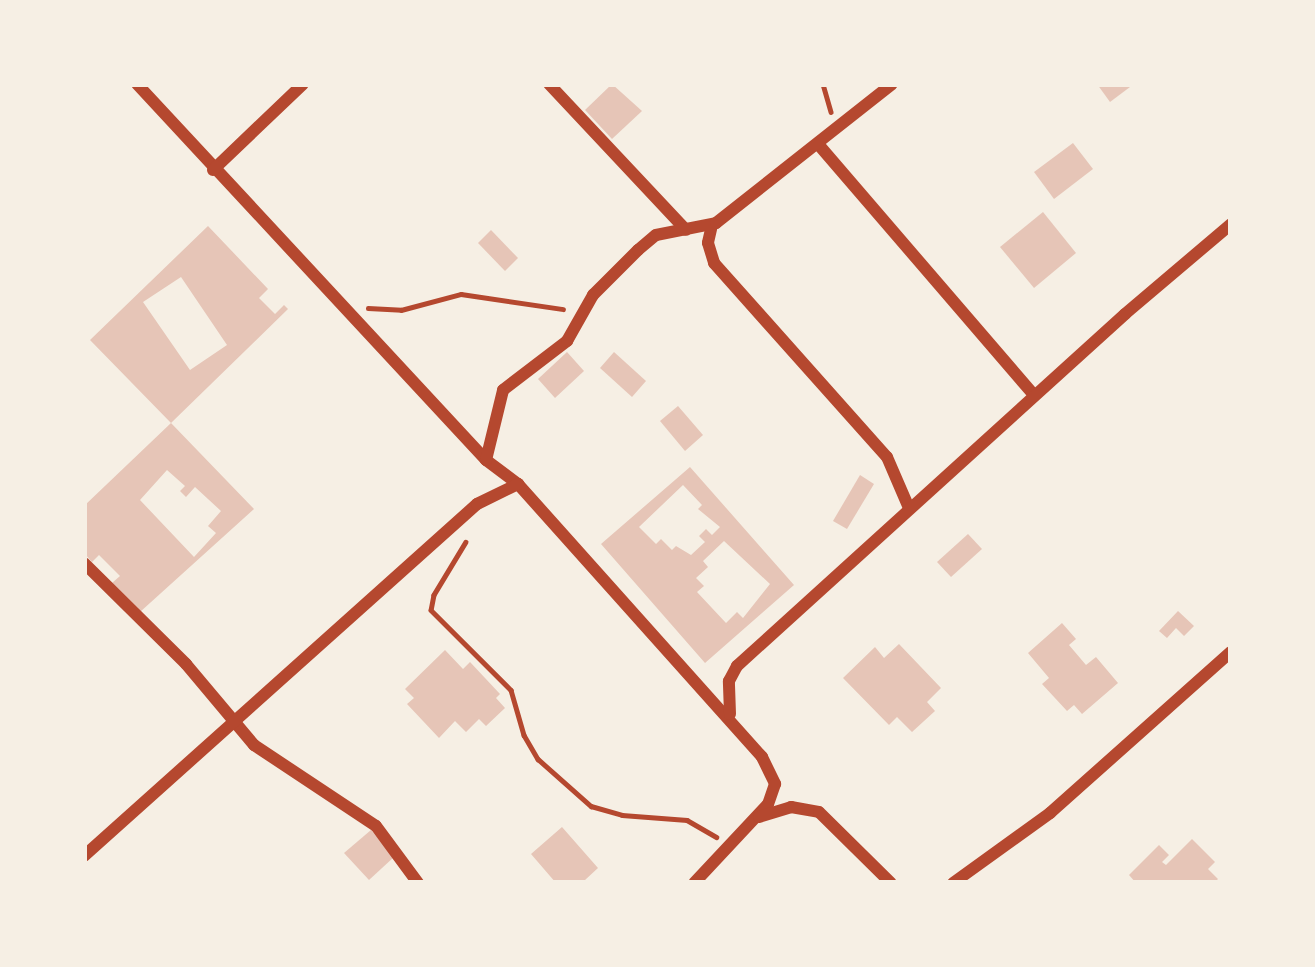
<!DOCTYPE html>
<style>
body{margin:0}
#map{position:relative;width:1315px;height:967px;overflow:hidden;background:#f6efe4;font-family:"Archivo Narrow",sans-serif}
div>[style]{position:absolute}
.building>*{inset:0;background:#e6c5b7}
.path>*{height:4.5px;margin:-2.25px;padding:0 2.25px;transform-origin:2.25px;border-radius:2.25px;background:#b5482f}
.minor>*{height:12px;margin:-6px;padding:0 6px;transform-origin:6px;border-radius:6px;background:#b5482f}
span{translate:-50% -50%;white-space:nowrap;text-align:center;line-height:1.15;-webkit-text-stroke:9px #f6efe4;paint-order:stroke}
.frame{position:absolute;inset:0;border:87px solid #f6efe4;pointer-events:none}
</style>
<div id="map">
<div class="building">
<div style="clip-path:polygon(612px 84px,642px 111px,612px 139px,585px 110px)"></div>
<div style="clip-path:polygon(1097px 84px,1134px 84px,1110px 102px)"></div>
<div style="clip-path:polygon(1073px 143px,1093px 169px,1054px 199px,1034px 172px)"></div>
<div style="clip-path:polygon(1043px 212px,1076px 253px,1034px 288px,1000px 247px)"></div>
<div style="clip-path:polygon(evenodd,208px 226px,268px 289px,259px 298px,275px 314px,284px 305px,288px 309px,171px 423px,254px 509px,140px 612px,112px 583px,120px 576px,99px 555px,92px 562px,84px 553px,84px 506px,171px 423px,90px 340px,208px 226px,181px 277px,227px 345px,190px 370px,143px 302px,181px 277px,208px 226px,167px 470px,185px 486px,180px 491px,186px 497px,195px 487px,221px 511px,208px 526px,216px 533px,194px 557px,140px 500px,167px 470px)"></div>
<div style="clip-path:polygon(491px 230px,518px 258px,505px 271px,478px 243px)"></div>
<div style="clip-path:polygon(567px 352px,584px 371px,555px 398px,538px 379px)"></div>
<div style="clip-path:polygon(614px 352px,646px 381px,632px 397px,600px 368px)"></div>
<div style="clip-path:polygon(678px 406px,703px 435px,685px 451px,660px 421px)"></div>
<div style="clip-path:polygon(evenodd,690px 467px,794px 585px,705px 663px,601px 544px,690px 467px,683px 485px,702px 505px,698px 509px,720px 527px,712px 535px,706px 529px,699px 536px,705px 542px,691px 555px,676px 546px,672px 550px,661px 539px,656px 544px,639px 527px,683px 485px,690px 467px,724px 541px,770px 584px,743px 618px,737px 612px,726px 623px,697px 592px,704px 586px,696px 578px,708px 567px,703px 561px,724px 541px)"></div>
<div style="clip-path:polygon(860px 475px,874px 484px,847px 529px,833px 521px)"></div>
<div style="clip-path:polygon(968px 534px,982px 549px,951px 577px,937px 562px)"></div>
<div style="clip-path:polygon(1178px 611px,1194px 626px,1184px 636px,1176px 628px,1167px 638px,1159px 631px)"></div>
<div style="clip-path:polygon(1062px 623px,1076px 639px,1069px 645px,1086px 665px,1096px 657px,1118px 683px,1082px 714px,1074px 705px,1067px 711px,1042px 684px,1049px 678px,1028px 653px)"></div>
<div style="clip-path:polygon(899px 644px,941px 688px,927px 702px,935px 711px,912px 732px,897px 717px,889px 725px,843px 678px,875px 647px,884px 658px)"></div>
<div style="clip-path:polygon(445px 650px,463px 669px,470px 662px,500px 694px,496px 698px,505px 708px,486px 726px,479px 719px,466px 732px,455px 721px,439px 738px,407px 704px,414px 698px,405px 689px)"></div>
<div style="clip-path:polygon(562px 827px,598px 868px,585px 880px,588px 883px,556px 883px,531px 854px)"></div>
<div style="clip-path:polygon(371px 830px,394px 857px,369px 880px,344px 853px)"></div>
<div style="clip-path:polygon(1192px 839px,1215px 862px,1208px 869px,1218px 879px,1214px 883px,1136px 883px,1129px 875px,1159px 845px,1169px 855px,1162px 862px,1166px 865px)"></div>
</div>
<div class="path">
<div style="left:823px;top:84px;width:29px;rotate:74deg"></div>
<div style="left:368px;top:308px;width:33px;rotate:3deg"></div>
<div style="left:401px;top:310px;width:62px;rotate:-14.9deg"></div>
<div style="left:461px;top:294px;width:103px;rotate:8.4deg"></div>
<div style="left:466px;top:542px;width:62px;rotate:121.1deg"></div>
<div style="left:434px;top:595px;width:15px;rotate:101deg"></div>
<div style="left:431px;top:610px;width:113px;rotate:45deg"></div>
<div style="left:511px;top:690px;width:47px;rotate:73.9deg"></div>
<div style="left:524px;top:735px;width:28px;rotate:60deg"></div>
<div style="left:538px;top:759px;width:71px;rotate:41.6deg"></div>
<div style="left:591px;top:806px;width:32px;rotate:16deg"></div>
<div style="left:622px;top:815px;width:65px;rotate:4.4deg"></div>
<div style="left:687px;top:820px;width:34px;rotate:30deg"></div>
</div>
<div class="minor">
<div style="left:137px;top:84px;width:513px;rotate:47.13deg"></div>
<div style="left:486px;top:460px;width:40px;rotate:37deg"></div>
<div style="left:518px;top:484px;width:366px;rotate:48.2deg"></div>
<div style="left:762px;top:757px;width:30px;rotate:64deg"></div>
<div style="left:775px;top:784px;width:21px;rotate:109deg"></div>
<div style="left:768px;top:804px;width:108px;rotate:133.1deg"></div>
<div style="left:549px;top:84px;width:200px;rotate:46.8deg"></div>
<div style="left:818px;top:144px;width:331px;rotate:49.3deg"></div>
<div style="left:213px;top:170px;width:124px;rotate:-43.7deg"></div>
<div style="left:712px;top:225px;width:18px;rotate:103deg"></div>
<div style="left:708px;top:243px;width:21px;rotate:73deg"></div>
<div style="left:714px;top:263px;width:260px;rotate:48.3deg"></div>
<div style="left:887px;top:457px;width:56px;rotate:66.7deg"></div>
<div style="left:486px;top:460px;width:72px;rotate:-76.3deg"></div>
<div style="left:503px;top:390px;width:81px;rotate:-37.4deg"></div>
<div style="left:567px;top:341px;width:53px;rotate:-60.5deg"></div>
<div style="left:593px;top:295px;width:64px;rotate:-45deg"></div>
<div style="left:638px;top:250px;width:23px;rotate:-40deg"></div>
<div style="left:656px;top:235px;width:61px;rotate:-11.3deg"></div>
<div style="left:716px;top:223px;width:224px;rotate:-38.3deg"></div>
<div style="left:84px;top:563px;width:144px;rotate:44.7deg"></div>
<div style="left:186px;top:664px;width:106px;rotate:50deg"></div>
<div style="left:254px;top:745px;width:146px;rotate:33.6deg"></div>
<div style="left:376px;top:826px;width:71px;rotate:53.6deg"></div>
<div style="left:730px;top:714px;width:33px;rotate:-92deg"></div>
<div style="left:729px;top:681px;width:17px;rotate:-62deg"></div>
<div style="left:737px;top:666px;width:524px;rotate:-42.21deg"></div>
<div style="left:1125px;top:314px;width:139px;rotate:-40.3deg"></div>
<div style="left:759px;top:817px;width:34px;rotate:-17deg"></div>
<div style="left:791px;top:807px;width:28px;rotate:10deg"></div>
<div style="left:819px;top:812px;width:101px;rotate:44.6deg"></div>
<div style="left:84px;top:856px;width:528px;rotate:-41.85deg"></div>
<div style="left:477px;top:504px;width:46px;rotate:-26deg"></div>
<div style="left:953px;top:883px;width:120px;rotate:-35.8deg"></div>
<div style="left:1050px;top:813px;width:242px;rotate:-41.7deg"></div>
</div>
<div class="frame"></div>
</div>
